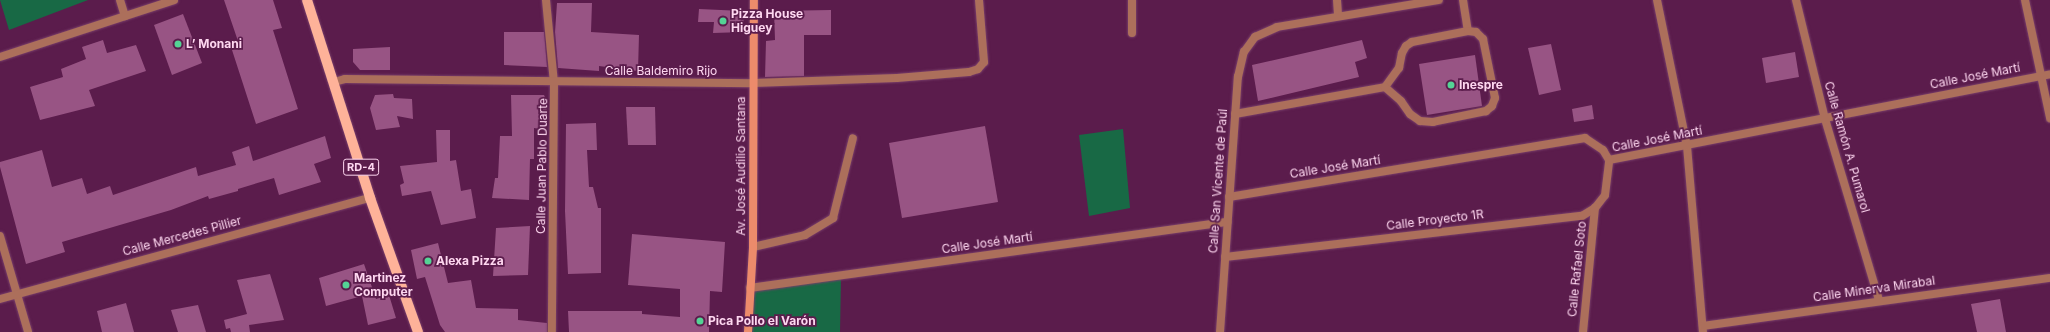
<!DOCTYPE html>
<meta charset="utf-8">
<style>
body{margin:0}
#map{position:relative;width:2050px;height:332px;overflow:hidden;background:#5b1c4c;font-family:Inter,sans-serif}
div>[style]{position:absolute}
.green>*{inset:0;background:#186945}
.building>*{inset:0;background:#985484}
.roads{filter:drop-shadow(0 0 1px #783e6a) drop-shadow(0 0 1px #783e6a)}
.service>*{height:8px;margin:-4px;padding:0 4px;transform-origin:4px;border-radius:4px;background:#ac6f5b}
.minor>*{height:8px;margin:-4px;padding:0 4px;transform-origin:4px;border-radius:4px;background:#ac6f5b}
.secondary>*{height:8px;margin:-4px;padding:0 4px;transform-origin:4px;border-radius:4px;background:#ec8b6b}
.primary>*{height:10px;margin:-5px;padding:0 5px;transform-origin:5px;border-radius:5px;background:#feb299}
.dots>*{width:11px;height:11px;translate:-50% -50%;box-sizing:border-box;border:2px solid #5b1c4c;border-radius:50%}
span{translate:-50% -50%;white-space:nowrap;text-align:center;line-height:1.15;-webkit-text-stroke:3.5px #5b1c4c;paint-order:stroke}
.shield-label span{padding:1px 3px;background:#5b1c4c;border:1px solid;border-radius:3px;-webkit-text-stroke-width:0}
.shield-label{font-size:11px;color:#fed7f0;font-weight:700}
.poi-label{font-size:12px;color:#fed7f0;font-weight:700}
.left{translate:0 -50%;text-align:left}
.street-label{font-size:12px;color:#fed7f0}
</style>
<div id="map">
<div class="green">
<div style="clip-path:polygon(0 0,88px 0,9px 30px)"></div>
<div style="clip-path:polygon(1123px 129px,1130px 208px,1089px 216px,1079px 135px)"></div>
<div style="clip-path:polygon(841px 276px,840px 332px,748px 332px,750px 288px)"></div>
</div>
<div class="building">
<div style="clip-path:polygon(224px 0,273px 0,282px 28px,273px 30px,298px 109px,256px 124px,232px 50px,240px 47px)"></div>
<div style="clip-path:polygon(557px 3px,592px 3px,591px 32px,639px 35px,638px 71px,599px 66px,599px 71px,558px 68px,555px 32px)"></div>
<div style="clip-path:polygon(699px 9px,743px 11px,744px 32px,713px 33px,714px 22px,698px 22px)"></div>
<div style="clip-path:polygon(831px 10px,831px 35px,804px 35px,804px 76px,765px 77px,766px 41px,775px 40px,774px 11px)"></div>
<div style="clip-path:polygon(183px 14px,202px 63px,172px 75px,154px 25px)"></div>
<div style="clip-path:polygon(504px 32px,544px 32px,547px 67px,504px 65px)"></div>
<div style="clip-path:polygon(103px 40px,107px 53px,136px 45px,146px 71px,89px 90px,95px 106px,40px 120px,30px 87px,63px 77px,61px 69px,86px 59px,82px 47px)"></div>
<div style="clip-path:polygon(1362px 40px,1367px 58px,1355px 62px,1359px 77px,1258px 101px,1252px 65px)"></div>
<div style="clip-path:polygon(1551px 44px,1561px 90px,1539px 95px,1528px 48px)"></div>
<div style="clip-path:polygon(390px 47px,390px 70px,360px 70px,353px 62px,353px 49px)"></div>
<div style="clip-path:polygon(1795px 52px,1799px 77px,1766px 83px,1762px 58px)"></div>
<div style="clip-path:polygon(1475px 55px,1482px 106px,1427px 115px,1419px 64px)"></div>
<div style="clip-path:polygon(393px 94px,394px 98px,412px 99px,413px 119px,397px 116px,400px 127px,376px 130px,370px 108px,375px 95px)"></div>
<div style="clip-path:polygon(511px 95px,544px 95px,547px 101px,546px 130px,534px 128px,534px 159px,530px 159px,529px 200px,492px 198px,495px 178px,498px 178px,500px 136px,512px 136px)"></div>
<div style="clip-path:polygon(1592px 105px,1594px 119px,1574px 122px,1572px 109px)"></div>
<div style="clip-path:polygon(626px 107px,655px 107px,656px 145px,628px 145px)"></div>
<div style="clip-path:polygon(596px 123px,597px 150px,587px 150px,589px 187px,593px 187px,598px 208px,601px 208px,601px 273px,568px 274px,565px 211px,566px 124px)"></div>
<div style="clip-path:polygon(985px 126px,998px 202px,902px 218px,889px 143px)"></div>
<div style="clip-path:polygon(436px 130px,450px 130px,450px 161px,456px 160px,461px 191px,471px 189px,476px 218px,441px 225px,431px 191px,402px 196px,400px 185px,404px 183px,400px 166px,437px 162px)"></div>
<div style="clip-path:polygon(325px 136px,331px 158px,314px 164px,321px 182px,279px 195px,274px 178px,238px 189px,238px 191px,209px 199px,208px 196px,171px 210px,62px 242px,65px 252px,26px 264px,0 167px,0 162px,42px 150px,52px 187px,82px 178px,87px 194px,110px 186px,113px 195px,196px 167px,198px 176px,236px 165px,232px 152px,249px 146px,253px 161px)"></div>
<div style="clip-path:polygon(530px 226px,528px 275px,493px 276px,496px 228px)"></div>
<div style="clip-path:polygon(632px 234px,725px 242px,722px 292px,710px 291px,709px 332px,569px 332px,568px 311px,642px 311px,642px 314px,680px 317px,680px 289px,628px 285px)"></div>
<div style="clip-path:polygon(438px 243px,448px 283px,471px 280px,476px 308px,518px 309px,518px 320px,547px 323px,547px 332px,445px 332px,440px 325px,425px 277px,417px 279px,411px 250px)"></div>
<div style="clip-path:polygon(364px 264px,376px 299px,389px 295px,396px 318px,368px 325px,362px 296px,326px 306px,319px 278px)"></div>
<div style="clip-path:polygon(270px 274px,284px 320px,249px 325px,250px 332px,231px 332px,230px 328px,226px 329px,224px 320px,247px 314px,237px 280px)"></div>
<div style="clip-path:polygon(2000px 299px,2006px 332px,1977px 332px,1971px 304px)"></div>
<div style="clip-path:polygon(126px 303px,134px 332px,102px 332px,97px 311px)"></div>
<div style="clip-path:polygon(198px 305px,206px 332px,178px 332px,171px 310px)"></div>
</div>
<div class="roads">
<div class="service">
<div style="left:120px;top:0;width:17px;rotate:73deg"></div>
<div style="left:1463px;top:0;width:31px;rotate:81deg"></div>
<div style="left:1235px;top:114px;width:152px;rotate:-10.2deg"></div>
<div style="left:1385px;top:87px;width:24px;rotate:-54deg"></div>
<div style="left:1399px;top:68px;width:15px;rotate:-79deg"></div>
<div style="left:1402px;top:53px;width:8px;rotate:-60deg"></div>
<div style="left:1406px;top:46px;width:7px;rotate:-34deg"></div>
<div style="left:1412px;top:42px;width:57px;rotate:-11.1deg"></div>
<div style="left:1468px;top:31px;width:8px;rotate:7deg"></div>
<div style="left:1476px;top:32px;width:10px;rotate:45deg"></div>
<div style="left:1483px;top:39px;width:60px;rotate:78.5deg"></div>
<div style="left:1495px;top:98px;width:9px;rotate:111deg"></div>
<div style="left:1492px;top:106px;width:8px;rotate:140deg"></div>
<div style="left:1486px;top:111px;width:54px;rotate:168.3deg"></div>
<div style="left:1433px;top:122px;width:13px;rotate:-176deg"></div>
<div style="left:1420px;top:121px;width:12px;rotate:-145deg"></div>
<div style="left:1410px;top:114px;width:16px;rotate:-125deg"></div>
<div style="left:1401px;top:101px;width:21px;rotate:-139deg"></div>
<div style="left:753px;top:247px;width:53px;rotate:-13deg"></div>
<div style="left:805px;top:235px;width:33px;rotate:-31deg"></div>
<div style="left:833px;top:218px;width:82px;rotate:-76deg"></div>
</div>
<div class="minor">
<div style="left:546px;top:0;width:83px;rotate:84.5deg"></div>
<div style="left:554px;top:83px;width:249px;rotate:90.5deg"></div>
<div style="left:1337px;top:0;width:16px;rotate:86deg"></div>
<div style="left:1657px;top:0;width:149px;rotate:78.4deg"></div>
<div style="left:1687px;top:146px;width:187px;rotate:85.1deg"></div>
<div style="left:1796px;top:0;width:122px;rotate:76.3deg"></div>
<div style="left:1825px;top:119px;width:189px;rotate:73.4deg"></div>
<div style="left:2025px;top:0;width:121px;rotate:78deg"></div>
<div style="left:1132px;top:33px;width:33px;rotate:-90deg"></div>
<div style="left:0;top:57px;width:183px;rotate:-18.1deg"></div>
<div style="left:334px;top:82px;width:11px;rotate:-15deg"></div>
<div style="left:345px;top:79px;width:408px;rotate:0.6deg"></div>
<div style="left:753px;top:83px;width:144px;rotate:-2deg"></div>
<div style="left:897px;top:78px;width:72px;rotate:-4.8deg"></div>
<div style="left:969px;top:72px;width:9px;rotate:-18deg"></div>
<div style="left:978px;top:69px;width:9px;rotate:-49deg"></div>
<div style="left:984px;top:62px;width:62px;rotate:-94.6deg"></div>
<div style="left:1229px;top:197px;width:361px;rotate:-9.4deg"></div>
<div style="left:1585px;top:138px;width:22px;rotate:34deg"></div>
<div style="left:1603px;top:150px;width:12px;rotate:59deg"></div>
<div style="left:1609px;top:160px;width:449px;rotate:-11deg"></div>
<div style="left:0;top:236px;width:100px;rotate:73.7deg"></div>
<div style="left:1225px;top:257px;width:359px;rotate:-6.6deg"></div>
<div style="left:1582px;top:216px;width:15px;rotate:-32deg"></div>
<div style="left:1595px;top:208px;width:16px;rotate:-52deg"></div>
<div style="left:1605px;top:195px;width:35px;rotate:-83deg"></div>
<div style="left:750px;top:288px;width:482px;rotate:-7.9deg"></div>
<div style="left:0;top:299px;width:384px;rotate:-15.3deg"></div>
<div style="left:1703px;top:326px;width:350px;rotate:-7.9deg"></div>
<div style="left:1220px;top:332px;width:256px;rotate:-86deg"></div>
<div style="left:1238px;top:77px;width:26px;rotate:-77deg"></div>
<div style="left:1244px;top:52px;width:19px;rotate:-54deg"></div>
<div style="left:1255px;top:37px;width:24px;rotate:-24deg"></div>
<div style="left:1277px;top:27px;width:164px;rotate:-9.5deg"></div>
<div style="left:1583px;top:332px;width:125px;rotate:-84.5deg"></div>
</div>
<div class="secondary">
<div style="left:748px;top:332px;width:85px;rotate:-86.6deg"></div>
<div style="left:753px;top:247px;width:247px;rotate:-89.8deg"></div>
</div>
<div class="primary">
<div style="left:307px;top:0;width:208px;rotate:72.3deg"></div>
<div style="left:370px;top:198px;width:142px;rotate:70.3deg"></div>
</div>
</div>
<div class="dots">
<div style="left:723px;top:21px;background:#54d395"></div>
<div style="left:178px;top:44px;background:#54d395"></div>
<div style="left:1451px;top:85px;background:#54d395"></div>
<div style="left:428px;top:261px;background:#54d395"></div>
<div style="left:346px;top:285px;background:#54d395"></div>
<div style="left:700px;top:321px;background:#54d395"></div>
</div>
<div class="shield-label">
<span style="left:361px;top:167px">RD-4</span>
</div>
<div class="poi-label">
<span class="left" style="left:731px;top:21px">Pizza House<br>Higuey</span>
<span class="left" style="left:186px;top:44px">L’ Monani</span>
<span class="left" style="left:1459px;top:85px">Inespre</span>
<span class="left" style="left:436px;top:261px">Alexa Pizza</span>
<span class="left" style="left:354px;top:285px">Martinez<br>Computer</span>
<span class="left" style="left:708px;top:321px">Pica Pollo el Varón</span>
</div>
<div class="street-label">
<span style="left:661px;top:71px">Calle Baldemiro Rijo</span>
<span style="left:1975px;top:76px;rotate:-11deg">Calle José Martí</span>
<span style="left:1657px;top:139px;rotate:-11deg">Calle José Martí</span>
<span style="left:1847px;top:147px;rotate:74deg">Calle Ramón A. Pumarol</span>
<span style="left:542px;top:166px;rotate:-89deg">Calle Juan Pablo Duarte</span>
<span style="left:741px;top:166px;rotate:-90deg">Av. José Audilio Santana</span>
<span style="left:1335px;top:167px;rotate:-9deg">Calle José Martí</span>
<span style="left:1218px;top:181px;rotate:-86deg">Calle San Vicente de Paúl</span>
<span style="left:1435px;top:220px;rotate:-7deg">Calle Proyecto 1R</span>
<span style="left:182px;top:236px;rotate:-15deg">Calle Mercedes Pillier</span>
<span style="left:987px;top:243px;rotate:-8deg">Calle José Martí</span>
<span style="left:1577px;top:269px;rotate:-84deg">Calle Rafael Soto</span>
<span style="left:1874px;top:289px;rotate:-8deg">Calle Minerva Mirabal</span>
</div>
</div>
